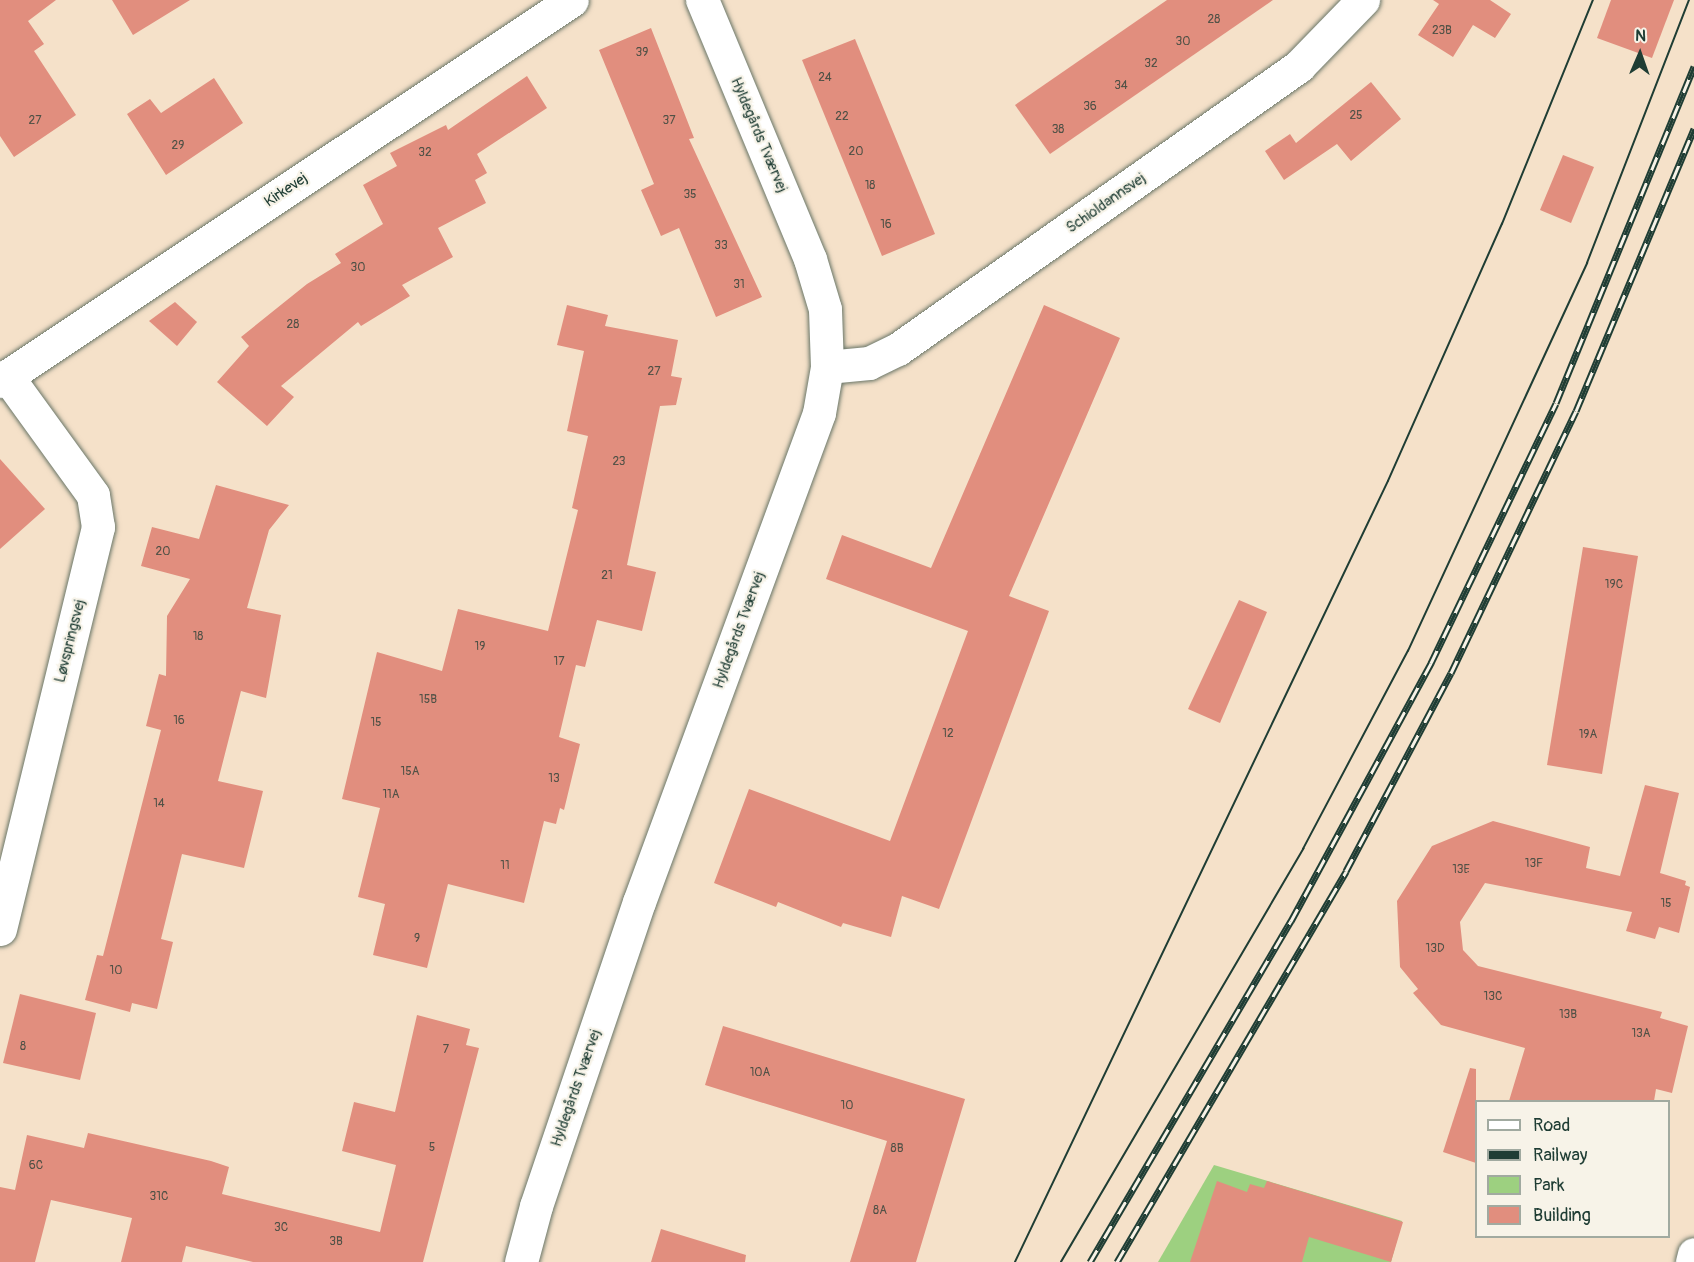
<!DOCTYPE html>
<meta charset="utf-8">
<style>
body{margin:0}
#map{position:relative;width:1694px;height:1262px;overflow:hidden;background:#f5e1c9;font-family:Pangolin,sans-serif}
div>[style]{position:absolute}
.green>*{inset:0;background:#9dd080}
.building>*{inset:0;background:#e18e7e}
.roads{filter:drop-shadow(0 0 2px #6a7668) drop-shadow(0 0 2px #6a7668)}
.minor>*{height:33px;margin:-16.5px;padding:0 16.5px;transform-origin:16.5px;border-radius:16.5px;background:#fff}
.tram>*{height:1.5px;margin:-0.75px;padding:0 0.75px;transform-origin:0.75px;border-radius:0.75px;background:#1f3d34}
.rail>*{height:7px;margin-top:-3.5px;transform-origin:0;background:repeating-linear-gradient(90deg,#f7f3e8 0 14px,#1f3d34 0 28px);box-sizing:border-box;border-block:2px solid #1f3d34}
span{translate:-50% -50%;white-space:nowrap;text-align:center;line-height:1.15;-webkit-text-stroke:4.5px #f7f3e8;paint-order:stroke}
.number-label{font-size:12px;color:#505146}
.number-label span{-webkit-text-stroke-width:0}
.street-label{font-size:15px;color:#1f3d34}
.legend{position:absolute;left:1475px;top:1100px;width:195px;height:138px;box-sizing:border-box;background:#f7f3e8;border:2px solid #a1aaa0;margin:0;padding:8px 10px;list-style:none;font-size:18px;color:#1f3d34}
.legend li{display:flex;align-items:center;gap:12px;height:30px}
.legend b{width:30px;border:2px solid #a1aaa0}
.north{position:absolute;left:1610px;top:24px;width:60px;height:60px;-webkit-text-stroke:4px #f7f3e8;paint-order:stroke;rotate:2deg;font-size:16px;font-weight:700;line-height:24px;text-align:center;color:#1f3d34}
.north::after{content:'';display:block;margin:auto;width:21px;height:27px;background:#1f3d34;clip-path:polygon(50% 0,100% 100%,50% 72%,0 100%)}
</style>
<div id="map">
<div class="green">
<div style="clip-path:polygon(1214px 1165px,1402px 1221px,1391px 1262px,1158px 1262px)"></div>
</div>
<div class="building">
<div style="clip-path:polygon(0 0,56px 0,28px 21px,44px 44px,34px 51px,76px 115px,14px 157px,0 136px)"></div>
<div style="clip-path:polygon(112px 0,190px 0,133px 35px)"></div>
<div style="clip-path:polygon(1167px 0,1273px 0,1050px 154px,1015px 105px)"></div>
<div style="clip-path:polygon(1433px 0,1490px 0,1511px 14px,1495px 38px,1473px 25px,1453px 57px,1418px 35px,1439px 4px)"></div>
<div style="clip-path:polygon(1611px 0,1674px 0,1652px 58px,1597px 38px)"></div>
<div style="clip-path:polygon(651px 28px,694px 138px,689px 139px,762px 297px,716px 317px,679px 228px,661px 236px,641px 190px,654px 184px,599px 50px)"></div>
<div style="clip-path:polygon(855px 39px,935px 234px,882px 256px,802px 60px)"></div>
<div style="clip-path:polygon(527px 76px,547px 108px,477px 154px,487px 173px,475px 180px,486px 203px,438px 228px,453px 257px,402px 285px,410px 296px,361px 326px,358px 322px,281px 386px,294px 397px,267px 426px,217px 382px,249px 346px,241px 337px,307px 284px,341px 263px,335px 254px,383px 224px,363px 185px,397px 166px,390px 153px,446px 125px,448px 130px)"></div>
<div style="clip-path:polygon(214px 78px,243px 123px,166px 175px,127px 114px,150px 99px,161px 113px)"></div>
<div style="clip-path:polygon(1371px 82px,1401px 119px,1351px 161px,1337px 144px,1284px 180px,1265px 151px,1290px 134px,1296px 143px)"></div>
<div style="clip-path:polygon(1563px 155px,1594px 167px,1571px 223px,1540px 210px)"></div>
<div style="clip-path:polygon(175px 302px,197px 322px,177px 346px,149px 321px)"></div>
<div style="clip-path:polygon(567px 305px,608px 315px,605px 326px,678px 340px,671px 376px,682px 378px,676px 405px,660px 406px,627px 565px,656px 572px,642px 631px,597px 620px,585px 667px,576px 665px,559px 737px,580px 744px,564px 810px,560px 808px,556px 824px,544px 821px,524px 903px,448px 884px,427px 968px,373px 955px,385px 904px,358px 897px,380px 808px,342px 799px,377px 652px,442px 671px,458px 609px,548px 631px,578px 510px,572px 508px,588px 436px,567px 431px,584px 351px,557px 345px)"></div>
<div style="clip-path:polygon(1044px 305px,1120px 338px,1009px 596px,1049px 611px,939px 909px,902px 896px,891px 937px,843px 923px,841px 927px,778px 902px,776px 907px,714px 883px,749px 789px,890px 841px,968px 631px,826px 579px,842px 535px,931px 568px)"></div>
<div style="clip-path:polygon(0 459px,45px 509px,0 549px)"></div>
<div style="clip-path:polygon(216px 485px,289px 505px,269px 530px,247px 608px,281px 615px,266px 698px,241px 691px,218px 781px,263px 791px,244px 868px,182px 854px,161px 939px,173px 942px,157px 1009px,132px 1003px,130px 1012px,85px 1000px,97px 955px,103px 956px,161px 730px,146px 726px,159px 674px,166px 676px,167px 616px,190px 579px,141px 566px,152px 527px,199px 539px)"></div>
<div style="clip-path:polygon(1583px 547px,1638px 556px,1602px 774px,1547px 765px)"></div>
<div style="clip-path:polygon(1239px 600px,1267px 612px,1220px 723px,1188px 709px)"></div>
<div style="clip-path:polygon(1645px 785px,1679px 793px,1660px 873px,1686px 881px,1685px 885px,1690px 887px,1679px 933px,1659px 927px,1655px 939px,1626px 931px,1632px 912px,1485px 883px,1460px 922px,1463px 950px,1478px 966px,1662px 1012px,1660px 1018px,1688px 1026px,1672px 1093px,1656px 1089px,1654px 1101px,1509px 1101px,1525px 1048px,1441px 1025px,1413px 993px,1418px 989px,1400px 967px,1397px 901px,1432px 846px,1493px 821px,1590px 847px,1586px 868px,1620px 876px)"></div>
<div style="clip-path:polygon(20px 994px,96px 1013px,80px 1080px,3px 1063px)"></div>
<div style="clip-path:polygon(417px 1015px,470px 1029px,466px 1045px,479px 1048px,423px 1262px,253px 1262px,186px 1246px,182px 1262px,121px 1262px,132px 1218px,51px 1200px,35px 1262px,0 1262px,0 1187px,15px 1190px,27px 1135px,84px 1148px,88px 1133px,211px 1161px,229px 1167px,222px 1194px,380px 1232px,396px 1165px,342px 1151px,354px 1102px,395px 1112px)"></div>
<div style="clip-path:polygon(723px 1026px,965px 1099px,916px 1262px,850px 1262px,887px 1141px,705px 1085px)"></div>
<div style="clip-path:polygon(1470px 1068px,1476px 1069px,1476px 1163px,1443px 1152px)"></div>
<div style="clip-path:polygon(1217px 1181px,1247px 1192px,1250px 1184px,1264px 1188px,1267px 1181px,1403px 1222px,1391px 1262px,1309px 1237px,1302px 1262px,1190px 1262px)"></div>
<div style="clip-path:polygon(661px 1229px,746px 1255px,745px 1262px,651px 1262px)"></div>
</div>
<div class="roads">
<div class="minor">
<div style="left:827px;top:367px;width:42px;rotate:-5.4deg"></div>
<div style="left:869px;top:363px;width:32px;rotate:-26deg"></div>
<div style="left:898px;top:349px;width:491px;rotate:-35.2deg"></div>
<div style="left:1299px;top:66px;width:92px;rotate:-45.9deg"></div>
<div style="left:0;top:381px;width:687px;rotate:-33.67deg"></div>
<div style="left:0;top:929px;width:414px;rotate:-76.3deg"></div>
<div style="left:98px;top:527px;width:32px;rotate:-99deg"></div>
<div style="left:93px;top:495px;width:147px;rotate:-125.9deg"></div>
<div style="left:521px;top:1262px;width:58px;rotate:-75deg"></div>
<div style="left:536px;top:1206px;width:321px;rotate:-71.3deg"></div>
<div style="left:639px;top:902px;width:521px;rotate:-69.79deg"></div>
<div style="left:819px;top:413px;width:47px;rotate:-80.1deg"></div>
<div style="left:827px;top:367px;width:58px;rotate:-92deg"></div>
<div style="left:825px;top:309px;width:52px;rotate:-106.7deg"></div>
<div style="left:810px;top:259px;width:281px;rotate:-112.6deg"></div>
<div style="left:1692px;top:1262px;width:8px;rotate:-76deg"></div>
</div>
</div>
<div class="tram">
<div style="left:1015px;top:1262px;width:865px;rotate:-64.47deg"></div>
<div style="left:1388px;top:481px;width:281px;rotate:-66.1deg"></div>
<div style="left:1502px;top:224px;width:242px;rotate:-67.9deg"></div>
<div style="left:1061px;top:1262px;width:479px;rotate:-59.6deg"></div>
<div style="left:1303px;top:849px;width:224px;rotate:-62.1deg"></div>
<div style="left:1408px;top:651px;width:427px;rotate:-65.2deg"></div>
<div style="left:1587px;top:263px;width:282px;rotate:-68.8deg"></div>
</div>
<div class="rail">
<div style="left:1090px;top:1262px;width:396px;rotate:-59.5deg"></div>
<div style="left:1291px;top:921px;width:294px;rotate:-61.5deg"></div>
<div style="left:1431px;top:663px;width:288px;rotate:-64.3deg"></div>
<div style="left:1556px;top:403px;width:364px;rotate:-67.7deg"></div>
<div style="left:1117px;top:1262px;width:453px;rotate:-59.6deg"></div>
<div style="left:1346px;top:871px;width:224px;rotate:-62.1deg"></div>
<div style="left:1451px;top:673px;width:290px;rotate:-64.5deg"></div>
<div style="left:1576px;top:411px;width:306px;rotate:-67.3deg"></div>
</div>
<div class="number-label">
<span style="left:1214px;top:20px">28</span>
<span style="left:1442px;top:31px">23B</span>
<span style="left:1183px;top:42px">30</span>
<span style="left:642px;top:53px">39</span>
<span style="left:1151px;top:64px">32</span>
<span style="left:825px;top:78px">24</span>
<span style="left:1121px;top:86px">34</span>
<span style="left:1090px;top:107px">36</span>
<span style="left:1356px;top:116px">25</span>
<span style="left:842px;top:117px">22</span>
<span style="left:35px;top:121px">27</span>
<span style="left:669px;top:121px">37</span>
<span style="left:1058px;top:130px">38</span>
<span style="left:178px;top:146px">29</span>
<span style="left:856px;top:152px">20</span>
<span style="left:425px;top:153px">32</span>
<span style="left:870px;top:186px">18</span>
<span style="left:690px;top:195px">35</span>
<span style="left:886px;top:225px">16</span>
<span style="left:721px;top:246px">33</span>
<span style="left:358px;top:268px">30</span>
<span style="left:739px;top:285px">31</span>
<span style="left:293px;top:325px">28</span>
<span style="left:654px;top:372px">27</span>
<span style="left:619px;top:462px">23</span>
<span style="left:163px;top:552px">20</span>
<span style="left:607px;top:576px">21</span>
<span style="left:1614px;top:585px">19C</span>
<span style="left:198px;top:637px">18</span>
<span style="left:480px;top:647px">19</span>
<span style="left:559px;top:662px">17</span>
<span style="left:428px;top:700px">15B</span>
<span style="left:179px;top:721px">16</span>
<span style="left:376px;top:723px">15</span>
<span style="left:948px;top:734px">12</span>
<span style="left:1588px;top:735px">19A</span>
<span style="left:410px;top:772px">15A</span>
<span style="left:554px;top:779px">13</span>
<span style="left:391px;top:795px">11A</span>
<span style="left:159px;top:804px">14</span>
<span style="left:1534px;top:864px">13F</span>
<span style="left:505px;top:866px">11</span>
<span style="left:1461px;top:870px">13E</span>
<span style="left:1666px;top:904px">15</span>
<span style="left:417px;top:939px">9</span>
<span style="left:1435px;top:949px">13D</span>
<span style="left:116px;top:971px">10</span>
<span style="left:1493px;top:997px">13C</span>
<span style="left:1568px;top:1015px">13B</span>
<span style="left:1641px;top:1034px">13A</span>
<span style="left:23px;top:1047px">8</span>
<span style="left:446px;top:1050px">7</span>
<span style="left:760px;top:1073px">10A</span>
<span style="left:847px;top:1106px">10</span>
<span style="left:432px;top:1148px">5</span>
<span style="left:897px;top:1149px">8B</span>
<span style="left:36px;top:1166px">6C</span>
<span style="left:159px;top:1197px">31C</span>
<span style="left:880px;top:1211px">8A</span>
<span style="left:281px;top:1228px">3C</span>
<span style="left:336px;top:1242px">3B</span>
</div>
<div class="street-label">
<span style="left:759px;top:135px;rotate:67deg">Hyldegårds Tværvej</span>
<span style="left:286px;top:190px;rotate:-34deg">Kirkevej</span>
<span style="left:1106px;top:203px;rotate:-35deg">Schioldannsvej</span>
<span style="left:739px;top:630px;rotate:-70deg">Hyldegårds Tværvej</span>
<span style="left:70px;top:641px;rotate:-76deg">Løvspringsvej</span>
<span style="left:576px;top:1088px;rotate:-71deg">Hyldegårds Tværvej</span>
</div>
<ul class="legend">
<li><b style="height:8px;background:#fff"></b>Road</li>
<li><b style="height:8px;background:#1f3d34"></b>Railway</li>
<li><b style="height:16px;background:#9dd080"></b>Park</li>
<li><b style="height:16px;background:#e18e7e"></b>Building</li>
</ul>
<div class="north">N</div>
</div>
